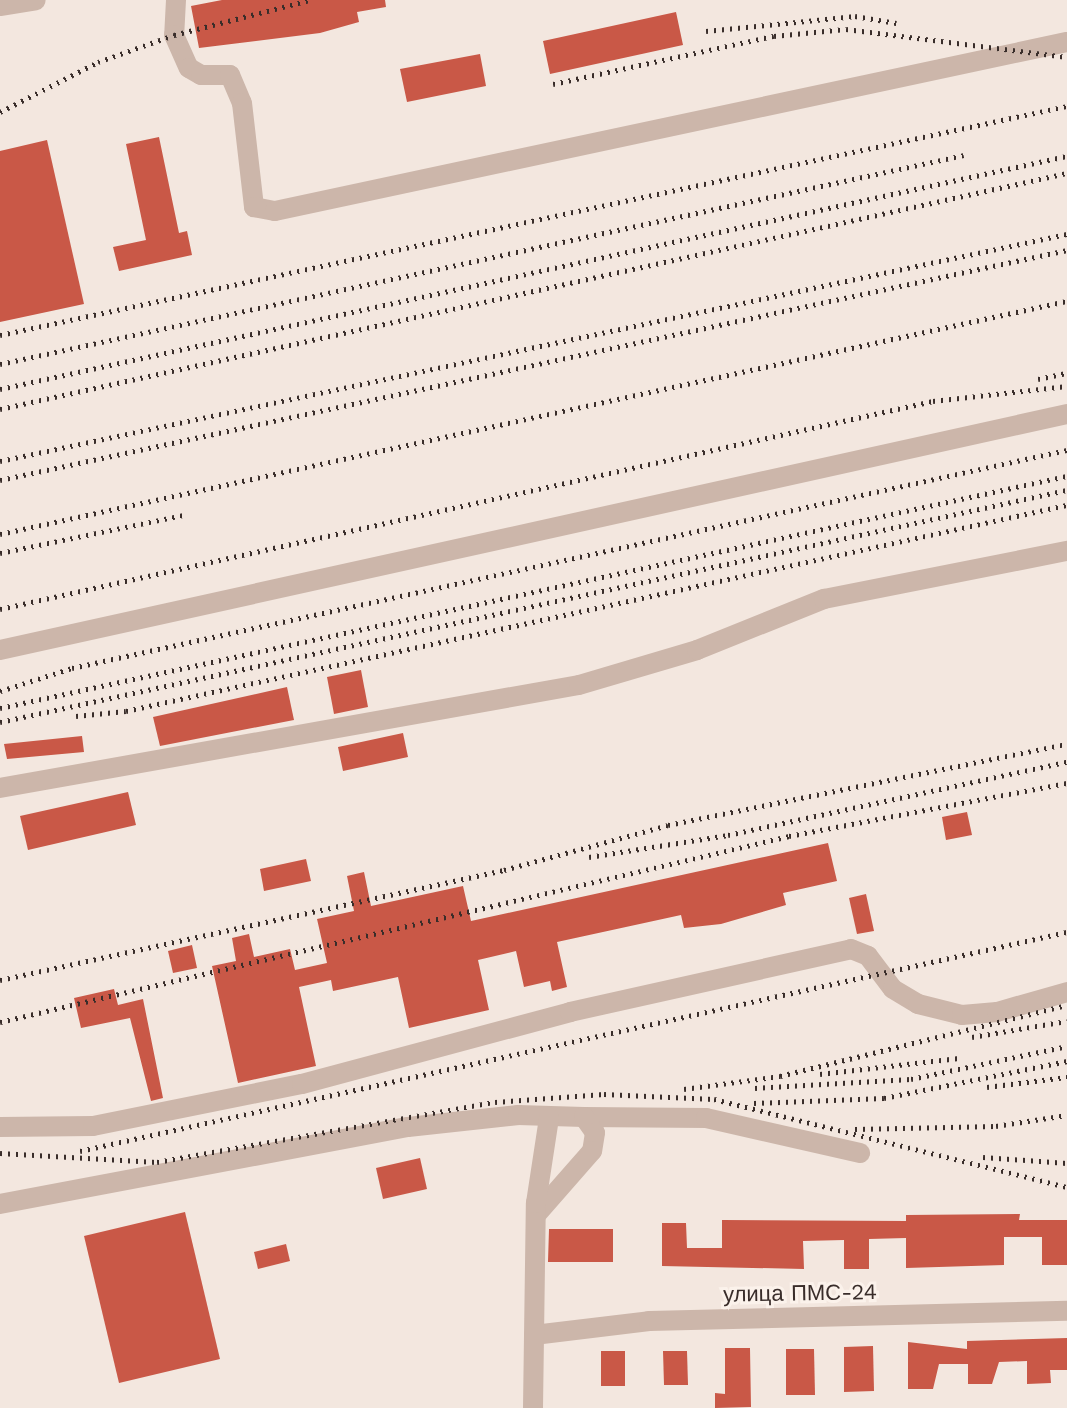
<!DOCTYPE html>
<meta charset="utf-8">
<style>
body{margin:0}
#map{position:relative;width:1067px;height:1408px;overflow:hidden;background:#f3e7df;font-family:"Work Sans",sans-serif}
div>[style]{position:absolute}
.building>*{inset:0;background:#c95847}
.minor>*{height:20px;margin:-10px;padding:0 10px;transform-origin:10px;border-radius:10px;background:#ccb6aa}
.rail>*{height:5px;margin-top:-2.5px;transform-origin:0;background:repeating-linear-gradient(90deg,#392d2a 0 2px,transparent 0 8px)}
span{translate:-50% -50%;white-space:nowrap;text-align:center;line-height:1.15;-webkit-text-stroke:6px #fbf2eb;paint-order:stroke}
.street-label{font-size:22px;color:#392d2a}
</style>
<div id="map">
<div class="building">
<div style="clip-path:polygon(222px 0,385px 0,386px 7px,357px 12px,359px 22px,320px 33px,199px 48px,191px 6px)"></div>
<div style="clip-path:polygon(676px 12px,683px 45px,550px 74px,543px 41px)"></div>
<div style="clip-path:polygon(480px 54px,486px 86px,407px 102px,400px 69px)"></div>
<div style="clip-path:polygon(159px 137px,179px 233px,187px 231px,192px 255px,119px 271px,113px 247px,146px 240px,126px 144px)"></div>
<div style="clip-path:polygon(47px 140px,84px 304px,0 322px,0 151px)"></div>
<div style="clip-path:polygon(361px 670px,368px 707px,334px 714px,327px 677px)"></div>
<div style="clip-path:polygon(287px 687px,294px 720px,160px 746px,153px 717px)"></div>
<div style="clip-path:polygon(403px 733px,408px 757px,343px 771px,338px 747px)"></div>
<div style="clip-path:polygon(82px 736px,84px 752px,7px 759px,4px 744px)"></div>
<div style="clip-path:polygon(128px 792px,136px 825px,28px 850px,20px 816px)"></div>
<div style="clip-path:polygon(967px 812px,972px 835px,946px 840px,942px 817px)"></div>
<div style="clip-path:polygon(828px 843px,837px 881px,783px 893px,786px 905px,721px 924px,684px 928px,681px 915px,557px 942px,567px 987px,552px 991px,550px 981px,524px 987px,516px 951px,478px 960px,489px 1010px,409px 1028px,398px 977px,333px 991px,331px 980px,299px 987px,316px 1066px,238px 1083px,212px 966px,236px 961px,232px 938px,249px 934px,254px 957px,290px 949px,295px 970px,327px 963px,317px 919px,354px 911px,347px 876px,364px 872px,371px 906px,463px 886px,471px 921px)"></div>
<div style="clip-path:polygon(306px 859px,311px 881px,264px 891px,260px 869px)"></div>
<div style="clip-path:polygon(866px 894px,874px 931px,857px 934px,849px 898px)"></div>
<div style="clip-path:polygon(192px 945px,197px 968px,173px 973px,168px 951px)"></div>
<div style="clip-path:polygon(114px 989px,118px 1005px,143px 999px,163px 1098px,151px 1101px,130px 1018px,81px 1028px,74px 998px)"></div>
<div style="clip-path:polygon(420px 1158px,427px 1189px,383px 1199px,376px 1168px)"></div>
<div style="clip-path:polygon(185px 1212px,220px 1359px,119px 1383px,84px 1236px)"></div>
<div style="clip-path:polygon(1020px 1214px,1019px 1220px,1067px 1220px,1067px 1265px,1042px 1265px,1042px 1237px,1004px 1237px,1004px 1265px,906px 1268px,906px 1238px,869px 1239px,869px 1269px,844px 1269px,844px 1240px,803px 1241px,804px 1269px,662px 1266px,662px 1223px,686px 1223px,687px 1248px,722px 1248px,722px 1220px,906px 1221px,906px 1215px)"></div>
<div style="clip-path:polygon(549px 1229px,613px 1229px,613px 1262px,548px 1262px)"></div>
<div style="clip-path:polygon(286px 1244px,290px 1261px,258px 1269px,254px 1252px)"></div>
<div style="clip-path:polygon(1067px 1338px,1067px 1370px,1050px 1370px,1051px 1383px,1027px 1384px,1027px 1361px,999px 1362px,992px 1384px,968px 1384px,968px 1364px,939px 1364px,933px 1389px,908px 1389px,908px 1342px,967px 1349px,967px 1341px)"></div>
<div style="clip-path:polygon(873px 1346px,874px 1391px,844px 1392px,844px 1347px)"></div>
<div style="clip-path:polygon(725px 1348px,750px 1348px,751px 1407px,715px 1408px,715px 1393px,725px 1394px)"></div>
<div style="clip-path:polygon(786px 1349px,814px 1349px,815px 1395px,786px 1395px)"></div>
<div style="clip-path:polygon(601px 1351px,625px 1351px,625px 1386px,601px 1386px)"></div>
<div style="clip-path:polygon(663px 1351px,687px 1351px,688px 1385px,664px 1385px)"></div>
</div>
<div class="minor">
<div style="left:176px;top:0;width:35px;rotate:93deg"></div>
<div style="left:174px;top:35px;width:36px;rotate:66deg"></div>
<div style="left:189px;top:68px;width:14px;rotate:30deg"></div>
<div style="left:201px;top:75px;width:29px"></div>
<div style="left:230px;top:75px;width:30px;rotate:67deg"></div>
<div style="left:242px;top:103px;width:105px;rotate:83.4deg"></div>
<div style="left:254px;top:207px;width:21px;rotate:11deg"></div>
<div style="left:275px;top:211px;width:810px;rotate:-12.05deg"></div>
<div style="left:0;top:6px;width:36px;rotate:-9deg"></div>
<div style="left:0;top:650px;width:1093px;rotate:-12.47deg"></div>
<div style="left:0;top:788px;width:588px;rotate:-10.09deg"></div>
<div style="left:579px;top:685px;width:123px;rotate:-16.5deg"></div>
<div style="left:697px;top:650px;width:137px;rotate:-21.9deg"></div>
<div style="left:824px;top:599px;width:248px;rotate:-11.2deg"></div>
<div style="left:584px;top:1117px;width:122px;rotate:0.5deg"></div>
<div style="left:706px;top:1118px;width:158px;rotate:12.8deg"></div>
<div style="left:0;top:1127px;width:93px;rotate:-0.6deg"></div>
<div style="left:93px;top:1126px;width:213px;rotate:-11.4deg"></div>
<div style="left:302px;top:1084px;width:278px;rotate:-15deg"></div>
<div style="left:570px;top:1012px;width:288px;rotate:-12.6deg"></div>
<div style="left:851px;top:949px;width:18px;rotate:22deg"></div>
<div style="left:868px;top:956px;width:41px;rotate:52.9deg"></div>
<div style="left:893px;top:989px;width:29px;rotate:31deg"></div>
<div style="left:918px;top:1004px;width:45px;rotate:14deg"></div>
<div style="left:962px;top:1015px;width:35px;rotate:-5deg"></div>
<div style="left:997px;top:1012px;width:73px;rotate:-15.9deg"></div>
<div style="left:0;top:1204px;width:415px;rotate:-10.7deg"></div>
<div style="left:408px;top:1127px;width:111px;rotate:-6.2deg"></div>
<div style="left:518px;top:1115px;width:66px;rotate:1.7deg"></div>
<div style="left:584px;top:1117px;width:19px;rotate:55deg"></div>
<div style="left:595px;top:1133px;width:18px;rotate:99deg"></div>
<div style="left:592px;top:1151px;width:85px;rotate:131.2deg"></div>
<div style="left:534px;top:1335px;width:116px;rotate:-6.9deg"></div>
<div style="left:649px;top:1321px;width:418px;rotate:-1.4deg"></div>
<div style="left:533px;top:1408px;width:205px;rotate:-89.2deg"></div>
<div style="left:536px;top:1203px;width:86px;rotate:-81.3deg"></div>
</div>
<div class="rail">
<div style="left:706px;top:31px;width:150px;rotate:-5.7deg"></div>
<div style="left:855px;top:16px;width:42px;rotate:9.7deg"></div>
<div style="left:553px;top:84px;width:226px;rotate:-12.3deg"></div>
<div style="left:774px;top:36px;width:72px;rotate:-5.6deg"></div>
<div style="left:846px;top:29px;width:223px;rotate:7.2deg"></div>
<div style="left:0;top:112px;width:110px;rotate:-27deg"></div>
<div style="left:98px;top:62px;width:81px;rotate:-19.6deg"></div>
<div style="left:174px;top:35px;width:140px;rotate:-14.4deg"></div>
<div style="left:0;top:335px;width:1091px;rotate:-12.11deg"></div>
<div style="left:0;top:364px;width:986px;rotate:-12.23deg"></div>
<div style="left:1038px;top:379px;width:30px;rotate:-12deg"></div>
<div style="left:0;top:389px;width:1092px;rotate:-12.32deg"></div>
<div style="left:0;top:409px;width:1093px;rotate:-12.47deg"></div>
<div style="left:0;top:461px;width:1091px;rotate:-12.01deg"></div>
<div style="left:0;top:480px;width:1092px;rotate:-12.16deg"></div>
<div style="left:0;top:534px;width:1092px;rotate:-12.32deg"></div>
<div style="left:0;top:553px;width:188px;rotate:-11.7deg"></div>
<div style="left:0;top:609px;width:956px;rotate:-12.57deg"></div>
<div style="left:933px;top:401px;width:135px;rotate:-6.4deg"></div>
<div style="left:0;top:691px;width:76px;rotate:-17.7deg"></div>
<div style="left:72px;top:668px;width:1019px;rotate:-12.36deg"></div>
<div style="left:0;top:708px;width:1092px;rotate:-12.27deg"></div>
<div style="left:76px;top:716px;width:50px;rotate:-5.7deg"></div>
<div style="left:126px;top:711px;width:963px;rotate:-12.35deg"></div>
<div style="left:0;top:722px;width:1092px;rotate:-12.27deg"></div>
<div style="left:589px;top:857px;width:141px;rotate:-9deg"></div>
<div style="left:728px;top:835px;width:347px;rotate:-12.2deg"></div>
<div style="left:0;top:980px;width:516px;rotate:-12.31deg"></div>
<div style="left:504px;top:870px;width:170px;rotate:-15.3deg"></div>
<div style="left:668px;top:825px;width:407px;rotate:-11.5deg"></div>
<div style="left:0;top:1022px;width:811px;rotate:-13.26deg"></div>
<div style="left:789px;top:836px;width:283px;rotate:-10.8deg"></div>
<div style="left:972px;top:1037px;width:96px;rotate:-9.6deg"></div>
<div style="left:820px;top:1074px;width:140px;rotate:-6.6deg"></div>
<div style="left:987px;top:1087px;width:81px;rotate:-7.1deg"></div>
<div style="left:755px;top:1088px;width:156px;rotate:-3.3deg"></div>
<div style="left:911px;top:1079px;width:159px;rotate:-11.9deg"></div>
<div style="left:684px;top:1089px;width:97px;rotate:-7.7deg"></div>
<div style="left:780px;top:1076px;width:296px;rotate:-13.9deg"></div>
<div style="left:754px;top:1103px;width:130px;rotate:-2.2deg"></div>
<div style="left:884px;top:1098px;width:187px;rotate:-11.4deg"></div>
<div style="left:855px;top:1129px;width:141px;rotate:-1.2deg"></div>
<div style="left:996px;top:1126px;width:72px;rotate:-8.8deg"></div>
<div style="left:80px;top:1151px;width:1011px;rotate:-12.51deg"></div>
<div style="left:0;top:1153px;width:157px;rotate:3.3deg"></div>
<div style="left:157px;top:1162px;width:343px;rotate:-10.1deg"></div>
<div style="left:495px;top:1102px;width:109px;rotate:-4.2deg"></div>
<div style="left:604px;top:1094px;width:110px;rotate:2.6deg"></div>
<div style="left:714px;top:1099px;width:364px;rotate:14deg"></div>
<div style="left:983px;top:1157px;width:84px;rotate:4.1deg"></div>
</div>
<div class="street-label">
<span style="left:800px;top:1293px;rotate:-1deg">улица ПМС-24</span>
</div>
</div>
